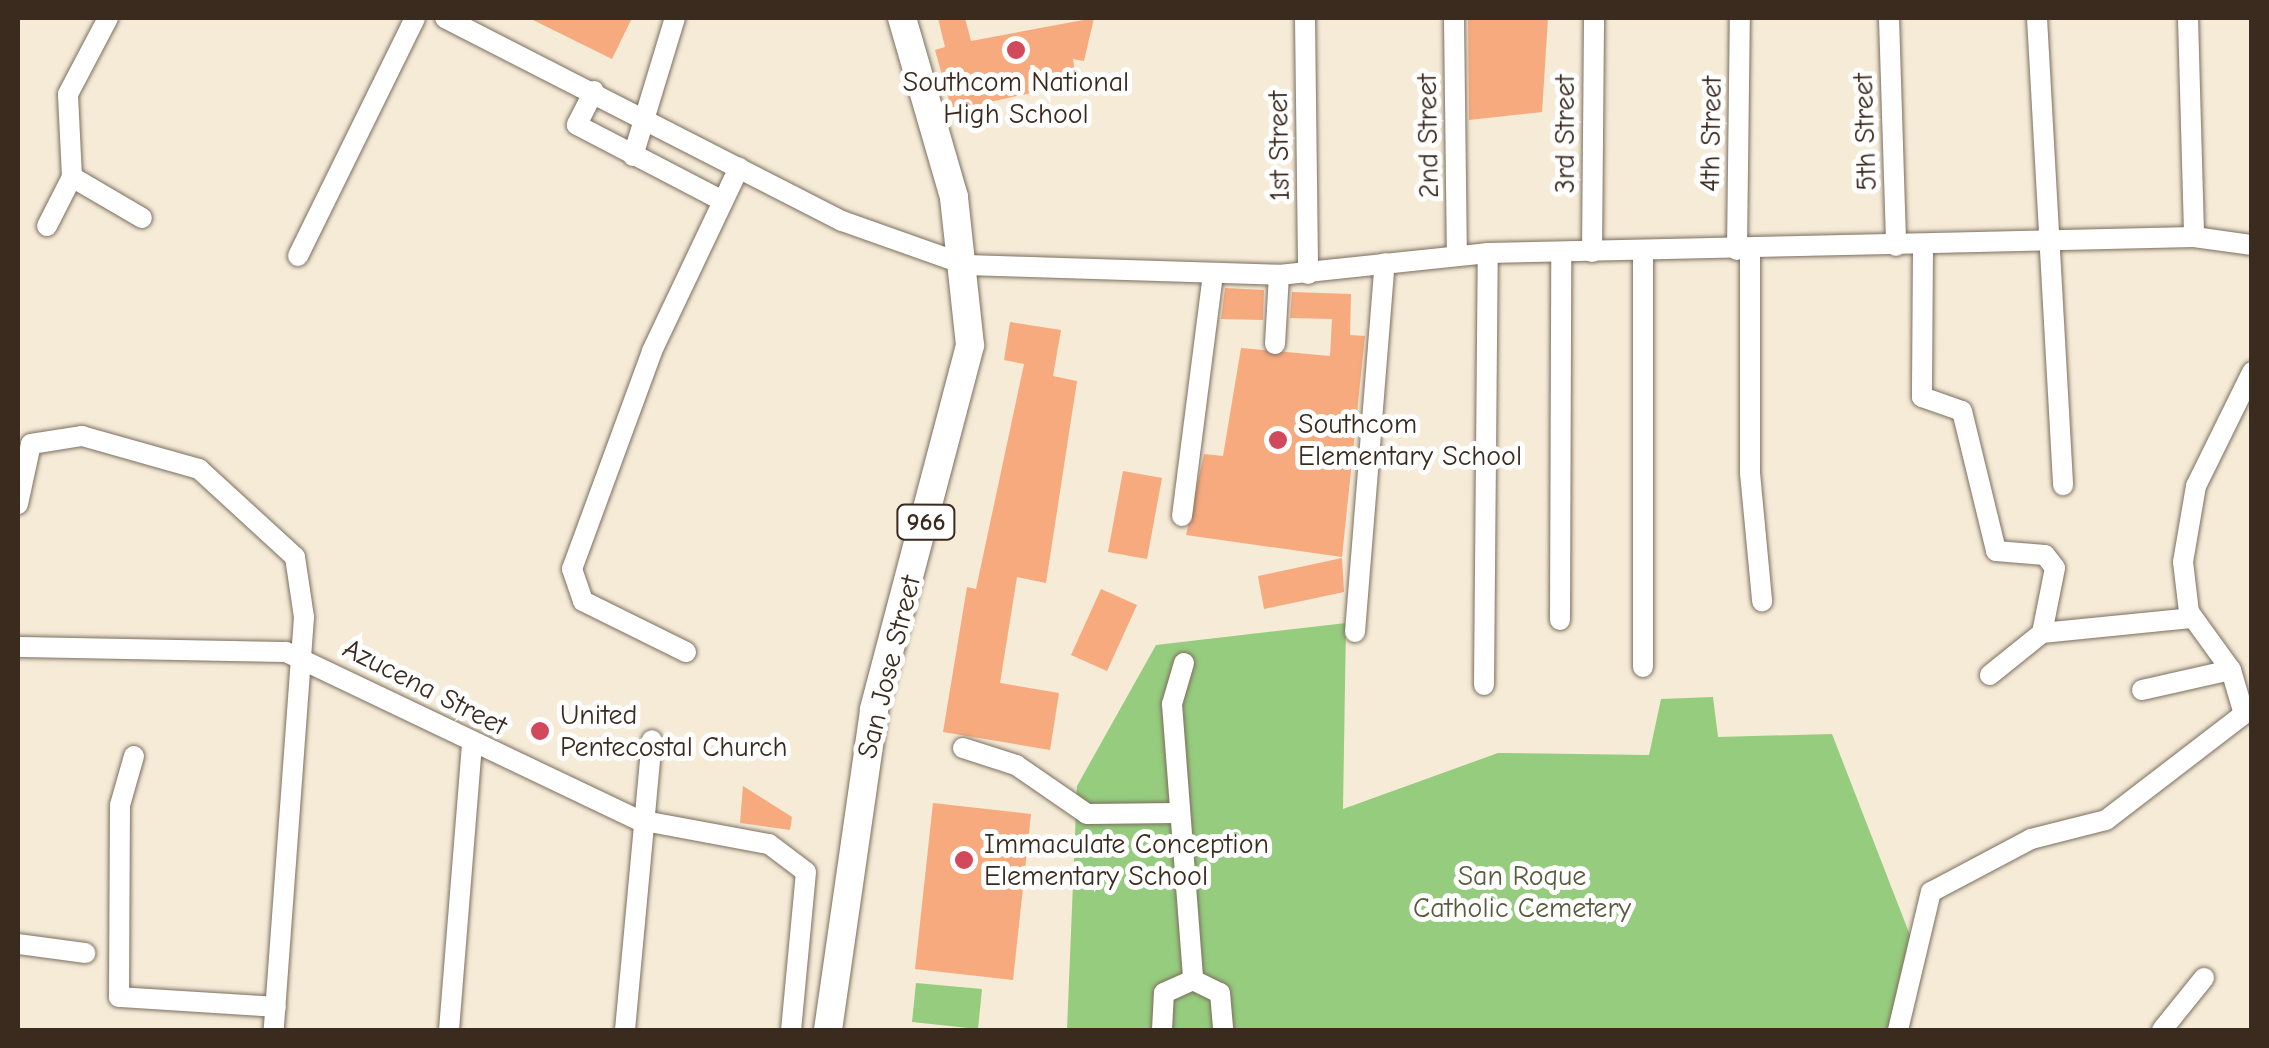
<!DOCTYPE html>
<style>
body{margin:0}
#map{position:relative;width:2269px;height:1048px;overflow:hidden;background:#f5ebd7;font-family:"Comic Neue",sans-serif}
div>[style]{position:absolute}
.green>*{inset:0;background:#96cc7e}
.building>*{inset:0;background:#f6aa7e}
.roads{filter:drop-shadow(0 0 2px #7c6e5f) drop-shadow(0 0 2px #7c6e5f)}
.minor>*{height:20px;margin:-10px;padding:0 10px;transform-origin:10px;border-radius:10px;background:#fff}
.major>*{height:28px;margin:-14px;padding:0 14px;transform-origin:14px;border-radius:14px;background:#fff}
.dots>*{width:28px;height:28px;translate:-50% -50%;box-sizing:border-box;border:5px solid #fff;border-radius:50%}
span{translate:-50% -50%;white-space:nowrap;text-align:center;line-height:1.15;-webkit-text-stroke:10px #fff;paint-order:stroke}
.shield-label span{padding:2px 8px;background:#fff;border:2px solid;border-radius:8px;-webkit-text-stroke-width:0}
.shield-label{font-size:25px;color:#3b2a1e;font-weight:700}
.poi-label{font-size:28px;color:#3b2a1e}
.left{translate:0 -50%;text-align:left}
.street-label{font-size:28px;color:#3b2a1e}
.park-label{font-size:28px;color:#565b3b}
.frame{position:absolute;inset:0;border:20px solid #3b2a1e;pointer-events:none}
</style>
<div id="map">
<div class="green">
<div style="clip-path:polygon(1346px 623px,1343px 809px,1498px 753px,1649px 755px,1661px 699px,1713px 697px,1718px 737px,1832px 734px,1913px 943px,1893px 1030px,1067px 1030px,1077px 786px,1156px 645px)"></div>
<div style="clip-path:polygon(916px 983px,982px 989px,978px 1029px,912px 1022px)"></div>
</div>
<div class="building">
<div style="clip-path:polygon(529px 18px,632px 18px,612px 59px)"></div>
<div style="clip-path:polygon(938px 18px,965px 18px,971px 41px,1094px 18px,1084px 61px,1073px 59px,1077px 83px,976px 105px,979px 115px,955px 122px,935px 50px,945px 47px)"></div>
<div style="clip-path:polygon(1468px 18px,1548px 18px,1542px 112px,1469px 120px)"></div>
<div style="clip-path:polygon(1225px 288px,1264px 290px,1263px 320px,1221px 319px)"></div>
<div style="clip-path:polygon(1292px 292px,1351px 294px,1350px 335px,1365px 336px,1342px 557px,1186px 535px,1204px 454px,1223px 456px,1241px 348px,1330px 356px,1332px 319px,1290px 318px)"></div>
<div style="clip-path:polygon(1010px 322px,1061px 330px,1053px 376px,1077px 381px,1046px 583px,1017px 577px,1000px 683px,1059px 693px,1050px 750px,943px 732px,967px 587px,976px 589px,1024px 364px,1004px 360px)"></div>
<div style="clip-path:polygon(1123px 471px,1162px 478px,1147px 559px,1108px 552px)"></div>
<div style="clip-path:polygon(1342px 558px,1344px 592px,1264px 609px,1258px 576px)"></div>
<div style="clip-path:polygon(1101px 589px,1137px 605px,1107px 671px,1071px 655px)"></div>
<div style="clip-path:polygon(743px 786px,792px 817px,790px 830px,740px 823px)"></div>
<div style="clip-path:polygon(933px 803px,1031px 814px,1013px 980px,915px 969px)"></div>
</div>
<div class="roads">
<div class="minor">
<div style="left:445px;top:18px;width:446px;rotate:27.1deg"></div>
<div style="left:842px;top:221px;width:132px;rotate:19.5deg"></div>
<div style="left:966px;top:265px;width:313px;rotate:1.8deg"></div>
<div style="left:1279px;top:275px;width:210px;rotate:-6deg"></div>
<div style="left:1488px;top:253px;width:706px;rotate:-1.3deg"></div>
<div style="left:2194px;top:237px;width:59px;rotate:7.9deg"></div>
<div style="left:1305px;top:18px;width:256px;rotate:89.3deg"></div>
<div style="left:1454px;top:18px;width:237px;rotate:89.3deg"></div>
<div style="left:1889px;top:18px;width:228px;rotate:88.2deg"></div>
<div style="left:2037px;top:18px;width:468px;rotate:86.8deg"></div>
<div style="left:2188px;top:18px;width:219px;rotate:88.4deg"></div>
<div style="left:594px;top:91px;width:38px;rotate:117deg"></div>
<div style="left:577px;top:125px;width:162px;rotate:27.5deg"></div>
<div style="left:633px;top:156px;width:144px;rotate:-73.1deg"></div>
<div style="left:72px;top:177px;width:81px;rotate:30.4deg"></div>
<div style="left:47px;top:226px;width:55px;rotate:-63deg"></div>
<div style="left:72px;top:177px;width:83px;rotate:-92.8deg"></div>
<div style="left:68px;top:94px;width:86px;rotate:-62.2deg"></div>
<div style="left:1923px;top:246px;width:151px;rotate:90.4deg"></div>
<div style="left:1922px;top:397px;width:42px;rotate:19.3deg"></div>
<div style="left:1962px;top:411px;width:144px;rotate:76.3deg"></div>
<div style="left:1996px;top:551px;width:49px;rotate:4.7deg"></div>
<div style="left:2045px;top:555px;width:16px;rotate:52deg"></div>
<div style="left:2055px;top:568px;width:66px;rotate:101.3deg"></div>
<div style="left:2042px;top:633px;width:67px;rotate:141.1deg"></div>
<div style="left:1750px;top:249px;width:224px;rotate:90deg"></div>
<div style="left:1750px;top:473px;width:129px;rotate:84.6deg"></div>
<div style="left:1737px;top:250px;width:232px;rotate:-89.3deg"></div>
<div style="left:1592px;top:252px;width:234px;rotate:-89.5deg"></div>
<div style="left:298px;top:256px;width:265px;rotate:-63.8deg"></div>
<div style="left:1275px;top:344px;width:69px;rotate:-86.7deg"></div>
<div style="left:18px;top:504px;width:61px;rotate:-77.8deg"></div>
<div style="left:31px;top:444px;width:52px;rotate:-8.9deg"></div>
<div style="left:82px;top:436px;width:122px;rotate:15.8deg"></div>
<div style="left:199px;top:469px;width:130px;rotate:42.5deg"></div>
<div style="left:295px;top:557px;width:61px;rotate:81.5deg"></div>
<div style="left:304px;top:617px;width:414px;rotate:94.2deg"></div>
<div style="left:1182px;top:516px;width:244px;rotate:-82.7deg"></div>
<div style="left:1560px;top:620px;width:367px;rotate:-89.8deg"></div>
<div style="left:1355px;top:632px;width:370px;rotate:-85.4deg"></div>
<div style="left:2042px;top:633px;width:152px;rotate:-5.7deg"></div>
<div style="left:18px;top:647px;width:268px;rotate:1.1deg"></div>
<div style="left:286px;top:652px;width:391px;rotate:25.5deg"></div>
<div style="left:639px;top:820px;width:132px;rotate:10.5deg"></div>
<div style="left:769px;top:844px;width:46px;rotate:37.1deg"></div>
<div style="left:806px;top:872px;width:159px;rotate:95.4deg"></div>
<div style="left:686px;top:652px;width:115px;rotate:-153.7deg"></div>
<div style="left:583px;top:601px;width:34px;rotate:-109deg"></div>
<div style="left:572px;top:569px;width:232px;rotate:-69.8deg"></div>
<div style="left:652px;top:351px;width:203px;rotate:-64.6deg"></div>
<div style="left:1184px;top:663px;width:43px;rotate:106.3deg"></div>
<div style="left:1172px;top:704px;width:277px;rotate:85.6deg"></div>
<div style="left:1643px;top:667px;width:415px;rotate:-90deg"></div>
<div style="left:1484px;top:685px;width:432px;rotate:-89.5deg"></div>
<div style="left:2142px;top:690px;width:91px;rotate:-12.7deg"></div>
<div style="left:2243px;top:711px;width:43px;rotate:-106.3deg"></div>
<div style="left:2231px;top:670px;width:72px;rotate:-125.9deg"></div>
<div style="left:2189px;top:612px;width:50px;rotate:-96.8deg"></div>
<div style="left:2183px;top:562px;width:77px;rotate:-80.3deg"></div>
<div style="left:2196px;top:486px;width:127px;rotate:-63.8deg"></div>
<div style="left:963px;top:748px;width:56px;rotate:17.8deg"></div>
<div style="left:1016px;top:765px;width:86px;rotate:34.6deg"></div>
<div style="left:1087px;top:814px;width:91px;rotate:-0.6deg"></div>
<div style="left:134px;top:756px;width:51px;rotate:105.9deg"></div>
<div style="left:120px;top:805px;width:192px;rotate:90.3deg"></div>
<div style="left:119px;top:997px;width:157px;rotate:3.6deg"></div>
<div style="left:18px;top:944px;width:68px;rotate:7.7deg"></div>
<div style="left:449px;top:1030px;width:289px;rotate:-85.4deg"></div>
<div style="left:625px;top:1030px;width:291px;rotate:-84.7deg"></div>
<div style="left:1162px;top:1030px;width:37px;rotate:-87deg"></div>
<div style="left:1164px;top:993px;width:32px;rotate:-24deg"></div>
<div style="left:1193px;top:980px;width:30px;rotate:26deg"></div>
<div style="left:1220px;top:993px;width:37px;rotate:85deg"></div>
<div style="left:1898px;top:1030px;width:142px;rotate:-76.6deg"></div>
<div style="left:1931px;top:892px;width:113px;rotate:-27.9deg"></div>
<div style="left:2031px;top:839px;width:77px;rotate:-14.2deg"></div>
<div style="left:2106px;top:820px;width:184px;rotate:-37.5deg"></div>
<div style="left:2162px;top:1030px;width:67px;rotate:-51.1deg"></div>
</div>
<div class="major">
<div style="left:828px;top:1030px;width:324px;rotate:-81.8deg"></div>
<div style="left:874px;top:709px;width:376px;rotate:-75.2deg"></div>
<div style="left:970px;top:345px;width:149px;rotate:-96.2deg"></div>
<div style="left:954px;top:197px;width:186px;rotate:-106.2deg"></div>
</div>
</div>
<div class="dots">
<div style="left:1016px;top:50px;background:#d1495b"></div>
<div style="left:1278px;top:440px;background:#d1495b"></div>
<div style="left:540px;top:731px;background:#d1495b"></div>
<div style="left:964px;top:860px;background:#d1495b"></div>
</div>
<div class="shield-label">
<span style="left:926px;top:522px">966</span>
</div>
<div class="poi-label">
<span style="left:1016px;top:98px">Southcom National<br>High School</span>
<span class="left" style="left:1298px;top:440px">Southcom<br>Elementary School</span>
<span class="left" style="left:560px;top:731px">United<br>Pentecostal Church</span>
<span class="left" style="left:984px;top:860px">Immaculate Conception<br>Elementary School</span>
</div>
<div class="street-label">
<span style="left:1865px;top:132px;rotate:-92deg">5th Street</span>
<span style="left:1565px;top:134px;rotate:-90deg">3rd Street</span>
<span style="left:1711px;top:134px;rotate:-89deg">4th Street</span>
<span style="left:1428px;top:136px;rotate:-91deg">2nd Street</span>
<span style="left:1279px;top:146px;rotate:-91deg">1st Street</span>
<span style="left:889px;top:667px;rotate:-76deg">San Jose Street</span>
<span style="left:425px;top:687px;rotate:27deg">Azucena Street</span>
</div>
<div class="park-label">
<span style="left:1522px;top:892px">San Roque<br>Catholic Cemetery</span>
</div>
<div class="frame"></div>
</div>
